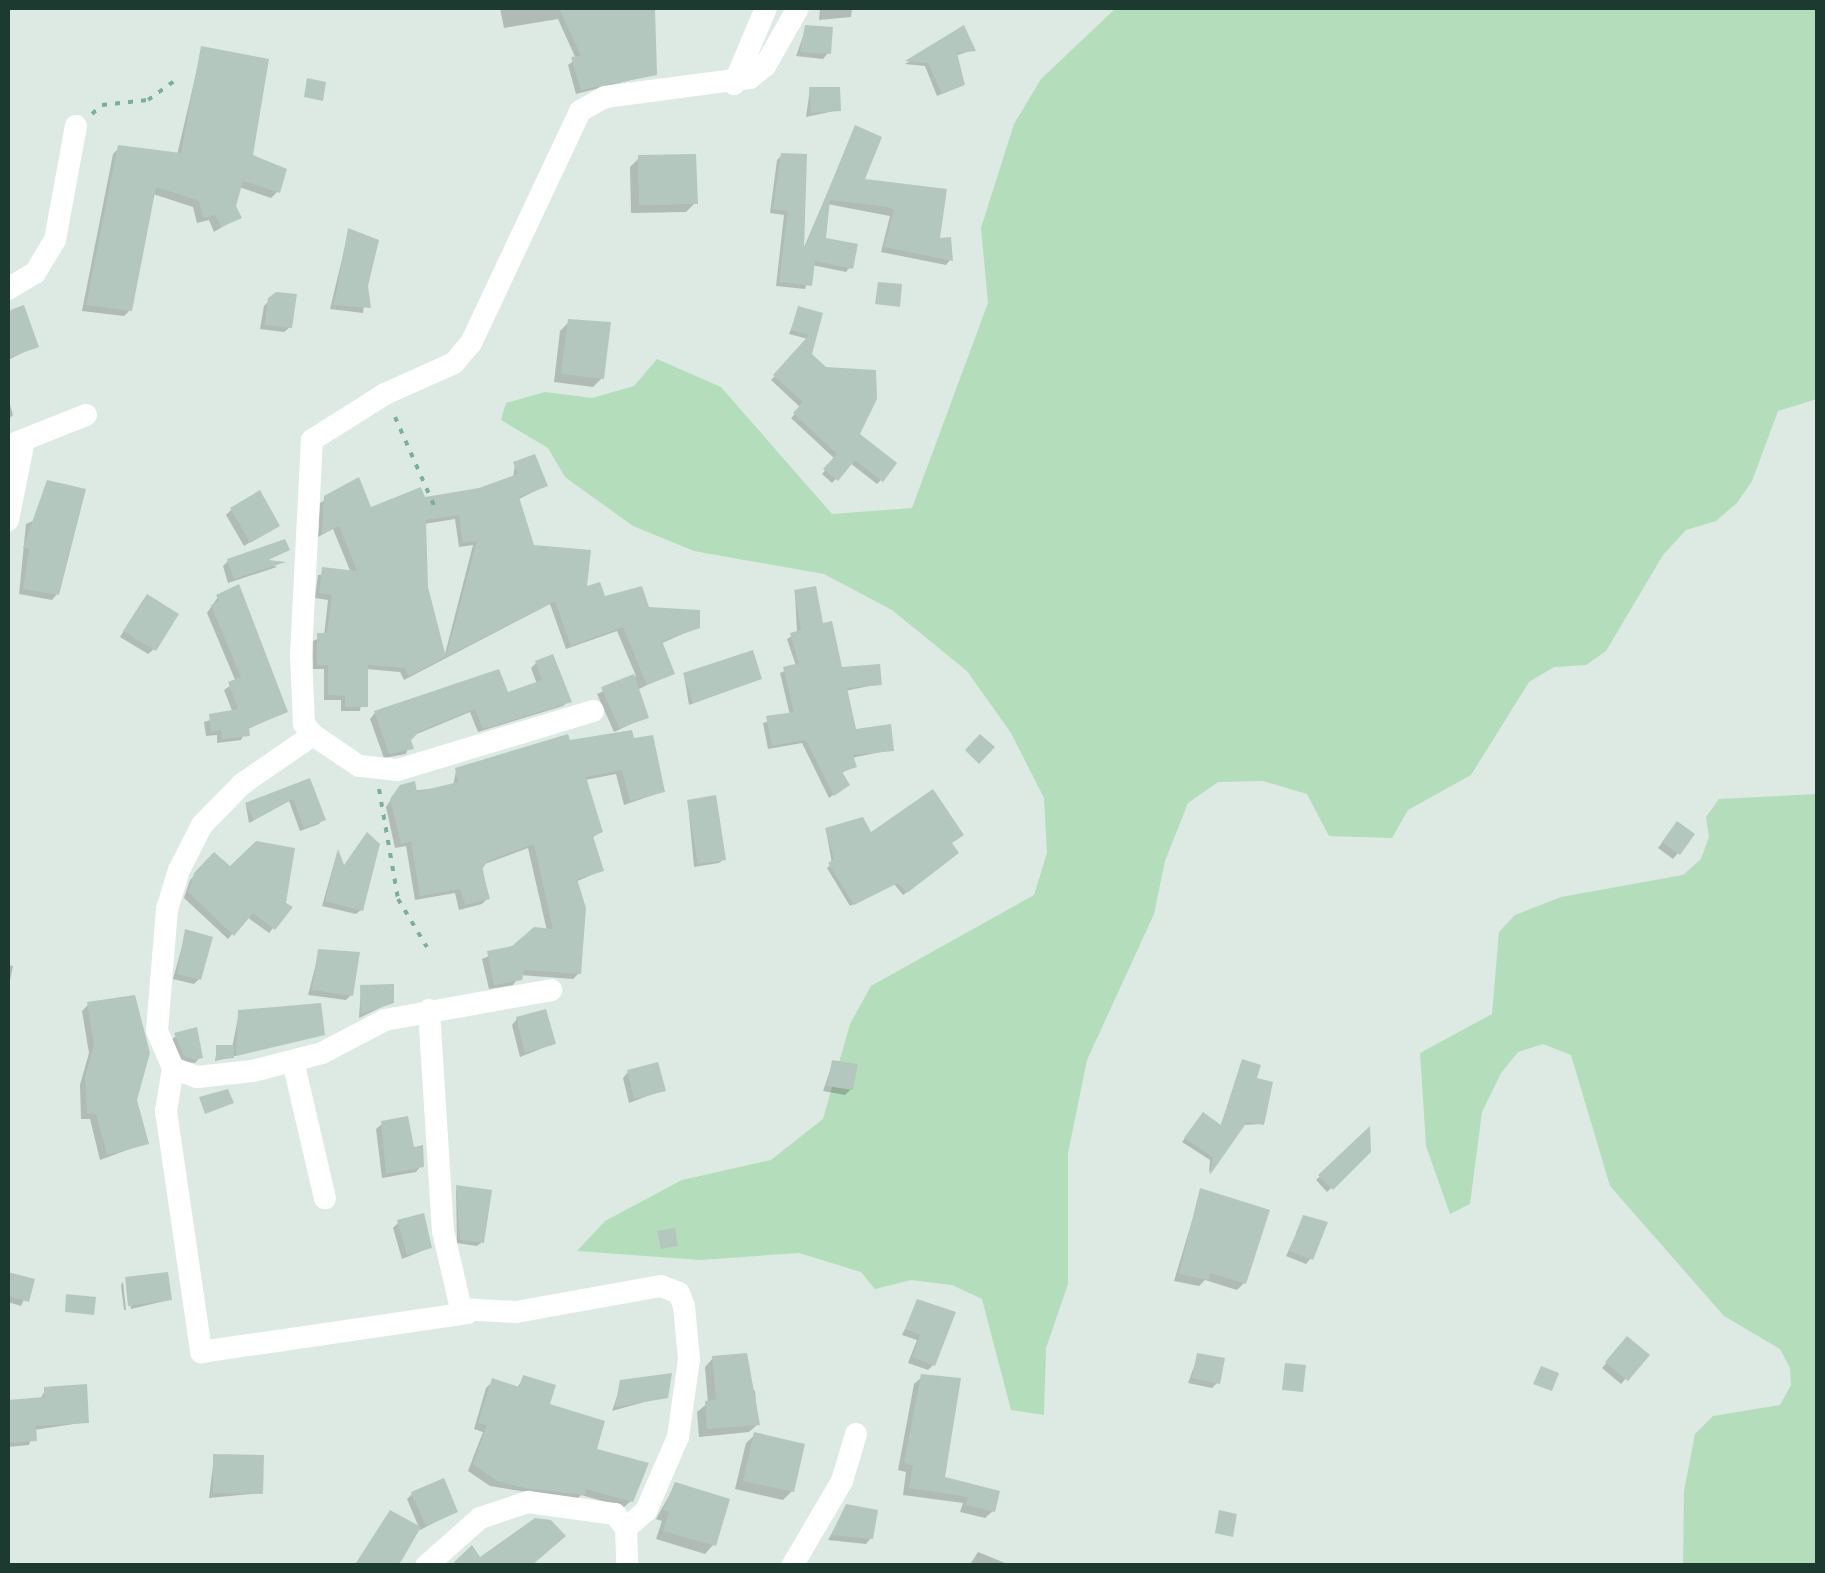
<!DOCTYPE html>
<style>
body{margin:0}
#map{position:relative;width:1825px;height:1573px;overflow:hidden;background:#dceae3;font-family:Barlow,sans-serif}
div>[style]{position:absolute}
.green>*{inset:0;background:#b3ddbb}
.shadow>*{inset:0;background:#0003}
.building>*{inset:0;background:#b4c7be}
.path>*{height:4px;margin-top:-2px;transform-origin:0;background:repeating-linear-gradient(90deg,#7ab09b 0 5px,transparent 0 13px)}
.minor>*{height:22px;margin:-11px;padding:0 11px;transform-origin:11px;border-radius:11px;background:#fff}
span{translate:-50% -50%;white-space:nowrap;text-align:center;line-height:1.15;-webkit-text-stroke:10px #ecf6f1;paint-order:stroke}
.frame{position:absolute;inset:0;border:10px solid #1d3a30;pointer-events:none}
</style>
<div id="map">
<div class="green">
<div style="clip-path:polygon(1116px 8px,1817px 8px,1817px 399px,1778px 411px,1752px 481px,1737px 503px,1716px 521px,1686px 530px,1663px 555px,1606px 651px,1586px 665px,1554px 667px,1529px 682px,1471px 775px,1408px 810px,1392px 838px,1329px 836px,1307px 794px,1263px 781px,1218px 782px,1188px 803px,1165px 861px,1154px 914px,1087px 1060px,1068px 1153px,1068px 1284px,1046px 1348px,1044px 1415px,1011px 1410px,982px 1299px,952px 1285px,911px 1280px,875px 1289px,861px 1272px,799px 1253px,700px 1260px,577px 1251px,605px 1221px,682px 1180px,771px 1160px,823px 1119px,850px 1024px,871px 986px,1034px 895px,1047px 853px,1044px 798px,1011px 733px,967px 671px,892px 610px,824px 574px,694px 551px,633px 526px,565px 477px,548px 448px,501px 420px,506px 403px,545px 392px,592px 398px,634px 386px,657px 359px,721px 387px,832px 514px,912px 508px,988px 303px,981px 228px,1014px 124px,1041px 79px)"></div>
<div style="clip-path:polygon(1817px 794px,1817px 1565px,1683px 1565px,1684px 1491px,1695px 1434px,1713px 1416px,1780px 1405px,1791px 1385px,1790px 1368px,1780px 1349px,1724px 1316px,1610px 1186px,1571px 1055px,1543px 1044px,1518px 1052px,1501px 1073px,1482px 1112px,1470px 1204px,1450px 1214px,1426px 1146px,1420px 1053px,1492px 1014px,1499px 932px,1515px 915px,1561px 897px,1683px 875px,1701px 859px,1709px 837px,1706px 817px,1719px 799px)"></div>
</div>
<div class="shadow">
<div style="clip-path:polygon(500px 8px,653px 8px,654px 74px,576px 94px,568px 65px,576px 59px,558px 19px,504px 28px)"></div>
<div style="clip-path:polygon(820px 8px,852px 8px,851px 17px,819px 20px)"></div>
<div style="clip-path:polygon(806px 28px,828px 53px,823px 59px,796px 56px)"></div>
<div style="clip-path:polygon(963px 28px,973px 50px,955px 56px,962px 85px,937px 96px,925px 66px,905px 64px)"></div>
<div style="clip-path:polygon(202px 48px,250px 157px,277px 192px,271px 198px,239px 187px,234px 206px,239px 217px,214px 232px,209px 220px,197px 223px,193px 207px,153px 194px,130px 310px,124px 316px,82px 311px,113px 154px,119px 148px,177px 155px)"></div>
<div style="clip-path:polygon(810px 89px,839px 110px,806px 117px)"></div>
<div style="clip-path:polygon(855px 128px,862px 181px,937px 240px,950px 260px,946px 265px,881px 252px,890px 216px,827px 204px,823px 239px,850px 267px,846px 272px,812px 265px,805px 289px,776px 286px,784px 215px,770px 213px,777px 160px,782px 155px,802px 252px)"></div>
<div style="clip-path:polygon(639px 158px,695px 203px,686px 212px,631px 213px,630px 167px)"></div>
<div style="clip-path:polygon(349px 230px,366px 286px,363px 313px,330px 309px)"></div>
<div style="clip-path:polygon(276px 294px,290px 327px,284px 332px,260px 329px,264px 306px)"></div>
<div style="clip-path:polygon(22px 308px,36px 346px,8px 360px,8px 313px)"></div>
<div style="clip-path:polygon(799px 309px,820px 315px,809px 355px,881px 480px,877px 484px,850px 463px,832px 483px,822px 474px,835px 459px,791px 418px,801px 408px,771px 380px,808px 339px,789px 334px)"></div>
<div style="clip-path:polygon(569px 322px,602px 378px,593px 387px,554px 382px,560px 331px)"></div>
<div style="clip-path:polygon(8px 398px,13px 415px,8px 420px)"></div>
<div style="clip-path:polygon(evenodd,515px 464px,545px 486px,517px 500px,532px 548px,603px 599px,698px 627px,660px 644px,672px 673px,637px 690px,646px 717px,614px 732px,597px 694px,636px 676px,617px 631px,566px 649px,550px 604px,404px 680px,400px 672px,366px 669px,360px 711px,341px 711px,341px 700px,324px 700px,324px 669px,313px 669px,313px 641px,324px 636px,328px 600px,315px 598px,318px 575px,351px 573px,333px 529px,318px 537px,320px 503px,357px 480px,369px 510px,480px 490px,513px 478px,515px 464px,455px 519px,459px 547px,473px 545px,444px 658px,426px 587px,424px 524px,455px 519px)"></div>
<div style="clip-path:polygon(48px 482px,57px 594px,52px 600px,19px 594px,26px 524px,35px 520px)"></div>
<div style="clip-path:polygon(231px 510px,277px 525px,244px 546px,226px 515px)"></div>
<div style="clip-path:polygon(287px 549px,265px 562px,277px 567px,228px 583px,223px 566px,228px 561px)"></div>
<div style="clip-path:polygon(795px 593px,821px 626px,840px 670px,879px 684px,845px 691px,854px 731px,891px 750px,851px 758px,854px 766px,840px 774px,843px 788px,829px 798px,802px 743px,768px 749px,763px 723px,790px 715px,780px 673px,796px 666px,787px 639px,797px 633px)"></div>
<div style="clip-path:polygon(218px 597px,286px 711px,246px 730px,241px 740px,217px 743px,217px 735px,206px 736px,204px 722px,233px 713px,224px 690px,236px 682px,207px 613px)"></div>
<div style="clip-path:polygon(142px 602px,154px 649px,148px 654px,120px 637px)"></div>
<div style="clip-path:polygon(536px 663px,569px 701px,563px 706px,478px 732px,470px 712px,412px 736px,406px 754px,384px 758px,370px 719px,375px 713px,506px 696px,537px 684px,531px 668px)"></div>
<div style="clip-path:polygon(684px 675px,760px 679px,689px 705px)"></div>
<div style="clip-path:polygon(630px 733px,662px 792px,624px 805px,616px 774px,585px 780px,600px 832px,591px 839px,601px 871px,575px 882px,579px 973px,573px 979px,520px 975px,513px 985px,489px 989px,482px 959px,547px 931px,528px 848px,482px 865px,488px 898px,482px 904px,459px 910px,455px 893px,415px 900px,406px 846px,395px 848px,386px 807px,395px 793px,453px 786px,456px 771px)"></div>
<div style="clip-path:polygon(309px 781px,323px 819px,319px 824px,300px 831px,289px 801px,249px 823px,246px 806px)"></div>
<div style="clip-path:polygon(688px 803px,724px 859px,719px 863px,694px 867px)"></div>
<div style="clip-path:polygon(1672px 829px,1678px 853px,1673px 859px,1658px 848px)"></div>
<div style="clip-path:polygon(826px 830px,949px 844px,953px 856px,903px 895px,894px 884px,850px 906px,827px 868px,832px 864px)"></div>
<div style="clip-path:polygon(337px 853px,361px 910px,356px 914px,322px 906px)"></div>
<div style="clip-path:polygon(214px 855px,273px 928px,269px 933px,247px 917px,228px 939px,184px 898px,190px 880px)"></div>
<div style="clip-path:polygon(186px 932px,199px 979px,194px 984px,173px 979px)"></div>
<div style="clip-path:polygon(319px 952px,351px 995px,346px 1000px,308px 995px)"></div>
<div style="clip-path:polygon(8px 965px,13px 966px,8px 990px)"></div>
<div style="clip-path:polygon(361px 988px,392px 1002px,359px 1018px)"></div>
<div style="clip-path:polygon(88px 1005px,135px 1100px,146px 1143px,100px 1160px,90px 1119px,81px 1119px,80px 1085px,89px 1053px,82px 1011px)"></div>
<div style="clip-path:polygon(239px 1013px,322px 1034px,215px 1061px,217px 1048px,232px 1048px)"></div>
<div style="clip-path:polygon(517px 1019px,553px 1044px,520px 1057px,512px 1025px)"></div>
<div style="clip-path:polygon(176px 1036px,200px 1057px,195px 1063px,179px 1061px,170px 1041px)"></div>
<div style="clip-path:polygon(833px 1062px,851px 1089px,845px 1095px,823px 1091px)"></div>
<div style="clip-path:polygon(1243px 1062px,1254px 1080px,1262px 1124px,1242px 1125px,1209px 1173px,1210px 1160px,1182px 1142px,1200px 1118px,1220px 1127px)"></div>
<div style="clip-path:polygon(628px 1072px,663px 1090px,629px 1103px,623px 1078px)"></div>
<div style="clip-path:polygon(382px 1124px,412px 1150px,421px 1166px,416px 1172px,382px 1178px,376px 1129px)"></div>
<div style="clip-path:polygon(1368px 1132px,1369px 1151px,1327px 1192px,1316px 1180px)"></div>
<div style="clip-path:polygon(456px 1188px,482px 1242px,477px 1246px,457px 1243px)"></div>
<div style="clip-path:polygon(1201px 1191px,1244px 1283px,1237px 1290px,1205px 1280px,1199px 1286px,1174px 1281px)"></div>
<div style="clip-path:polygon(1304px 1218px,1311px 1258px,1306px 1264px,1286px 1256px)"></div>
<div style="clip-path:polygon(398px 1223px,429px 1248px,402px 1259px,393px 1228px)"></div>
<div style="clip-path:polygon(8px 1275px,32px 1281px,21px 1306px,8px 1302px)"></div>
<div style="clip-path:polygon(126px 1279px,169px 1300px,131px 1309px)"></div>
<div style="clip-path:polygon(123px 1282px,126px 1310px,124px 1310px,121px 1285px)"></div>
<div style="clip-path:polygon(918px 1302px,933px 1365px,928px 1370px,908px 1363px,917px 1340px,902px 1335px)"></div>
<div style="clip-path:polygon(1627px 1339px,1647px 1355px,1621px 1384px,1602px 1368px)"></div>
<div style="clip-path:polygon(1198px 1356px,1218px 1382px,1212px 1388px,1188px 1383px)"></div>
<div style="clip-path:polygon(713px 1358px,755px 1391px,758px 1424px,749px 1432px,699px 1437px,697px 1412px,708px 1403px,705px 1367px)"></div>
<div style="clip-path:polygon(922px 1377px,942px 1478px,993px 1511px,985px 1518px,960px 1512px,963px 1503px,903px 1495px,906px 1472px,898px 1470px,914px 1384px)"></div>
<div style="clip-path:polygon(524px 1378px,594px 1450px,631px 1501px,624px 1507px,581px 1495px,576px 1500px,490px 1486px,468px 1471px,483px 1432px,474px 1429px,486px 1388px,493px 1381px,516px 1389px)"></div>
<div style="clip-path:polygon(622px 1382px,666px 1396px,612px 1411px)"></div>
<div style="clip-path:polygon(45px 1390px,87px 1422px,34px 1430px,29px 1445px,8px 1447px,8px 1403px,40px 1400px)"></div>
<div style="clip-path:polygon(755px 1435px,792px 1491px,783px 1500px,735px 1489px,746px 1443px)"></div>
<div style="clip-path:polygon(214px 1457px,261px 1493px,209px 1498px)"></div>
<div style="clip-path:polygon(675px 1485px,713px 1545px,705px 1554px,656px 1539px,662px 1521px,656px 1519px)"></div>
<div style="clip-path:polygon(412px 1494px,455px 1512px,420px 1530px,407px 1499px)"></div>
<div style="clip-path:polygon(847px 1507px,871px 1538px,866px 1544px,828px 1540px)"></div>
<div style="clip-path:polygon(978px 1552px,1005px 1563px,1004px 1566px,969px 1566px)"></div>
</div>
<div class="building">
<div style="clip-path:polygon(559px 8px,655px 8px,657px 75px,581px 90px,571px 57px,581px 56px)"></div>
<div style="clip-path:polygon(805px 25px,833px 27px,831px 54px,800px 52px)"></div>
<div style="clip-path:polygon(964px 25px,976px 51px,957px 53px,965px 85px,942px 94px,928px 63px,905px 61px)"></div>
<div style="clip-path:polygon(201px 46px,269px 59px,253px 155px,287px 169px,280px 193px,243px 181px,236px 206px,242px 218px,221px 227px,215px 215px,203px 218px,199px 201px,156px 187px,132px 311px,86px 305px,118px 145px,181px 153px)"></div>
<div style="clip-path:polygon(307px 78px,326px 82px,323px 101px,304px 97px)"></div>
<div style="clip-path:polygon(809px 87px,840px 87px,841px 111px,811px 113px)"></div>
<div style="clip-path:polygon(855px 125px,882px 137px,865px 179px,947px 189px,940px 238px,951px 237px,953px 261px,884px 247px,894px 210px,888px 207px,830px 200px,826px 238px,858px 244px,853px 269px,815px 261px,812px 286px,779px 282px,788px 211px,773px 209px,781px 153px,807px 154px,804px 250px)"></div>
<div style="clip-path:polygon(696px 154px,698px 204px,639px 205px,638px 155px)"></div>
<div style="clip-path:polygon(348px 228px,379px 240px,368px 286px,371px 308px,334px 305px)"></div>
<div style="clip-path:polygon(878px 282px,902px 284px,900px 307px,875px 304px)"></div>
<div style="clip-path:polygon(276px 292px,297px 294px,292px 328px,265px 325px,268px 298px)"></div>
<div style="clip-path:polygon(24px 305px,39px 347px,8px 358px,8px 311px)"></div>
<div style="clip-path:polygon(798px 306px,823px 313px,812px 354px,826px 367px,876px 370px,877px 399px,860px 434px,897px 463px,883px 482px,855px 460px,838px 481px,823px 469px,837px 454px,793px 413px,803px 402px,773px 375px,809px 335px,791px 330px)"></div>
<div style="clip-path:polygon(568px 319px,611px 322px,604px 379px,561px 374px)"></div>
<div style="clip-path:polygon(evenodd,535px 454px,548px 486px,519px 497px,534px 545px,591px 550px,587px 586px,600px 582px,605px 596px,642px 586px,649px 607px,700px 610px,700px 628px,662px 641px,675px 674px,647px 685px,623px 627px,571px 646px,555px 601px,409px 676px,405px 668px,368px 665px,368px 707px,345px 707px,345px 696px,328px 695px,328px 665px,317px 665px,317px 633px,327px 633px,332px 595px,319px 593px,322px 567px,357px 571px,339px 526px,322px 534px,324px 496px,359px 477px,371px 507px,421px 487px,425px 497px,479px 488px,518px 474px,513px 462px,535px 454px,459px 515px,463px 543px,477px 541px,446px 657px,428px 587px,426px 520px,459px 515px)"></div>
<div style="clip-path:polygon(47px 480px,86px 489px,59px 595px,23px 589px,29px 549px,23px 548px)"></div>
<div style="clip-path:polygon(260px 490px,280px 526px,250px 543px,230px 508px)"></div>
<div style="clip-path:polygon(285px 539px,290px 550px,268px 560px,286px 562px,234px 579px,227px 559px)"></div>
<div style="clip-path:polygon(239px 584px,288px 712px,249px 728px,250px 736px,222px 739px,221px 730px,211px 732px,209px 714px,238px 709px,228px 682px,241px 677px,211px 605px,219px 601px,216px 595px)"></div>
<div style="clip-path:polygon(816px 586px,823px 623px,832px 621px,842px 667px,880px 664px,882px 685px,847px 688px,856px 729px,891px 724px,894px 751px,853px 755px,857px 767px,842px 772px,850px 785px,834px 796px,806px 740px,772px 746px,766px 716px,794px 712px,783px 667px,799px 663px,790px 633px,801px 630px,794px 590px)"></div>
<div style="clip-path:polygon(147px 594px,179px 614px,156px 651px,123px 631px)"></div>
<div style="clip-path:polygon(753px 650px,762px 679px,693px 703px,683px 673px)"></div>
<div style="clip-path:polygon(553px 654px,572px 702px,483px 729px,475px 709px,420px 731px,411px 740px,414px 749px,389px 754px,374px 711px,499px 669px,508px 692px,542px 680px,535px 661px)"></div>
<div style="clip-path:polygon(634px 674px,649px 718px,619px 728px,601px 687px)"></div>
<div style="clip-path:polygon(632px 730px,634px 738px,653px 735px,665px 792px,630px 801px,622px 770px,586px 777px,603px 832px,593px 836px,604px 871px,577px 879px,586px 908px,581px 974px,524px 970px,522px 980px,494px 985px,487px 951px,512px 946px,534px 927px,553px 929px,534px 844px,488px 861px,482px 869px,490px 899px,465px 905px,460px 889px,420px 896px,411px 841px,401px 844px,390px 799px,400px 785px,415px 781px,417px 792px,458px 782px,455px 768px,568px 734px,570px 740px)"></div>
<div style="clip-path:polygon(980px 734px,995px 747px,979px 764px,965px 750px)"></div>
<div style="clip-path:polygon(310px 778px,326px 820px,304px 828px,293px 799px,254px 820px,245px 803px)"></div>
<div style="clip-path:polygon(933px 789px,964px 835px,952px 843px,959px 853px,907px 893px,898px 883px,854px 905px,828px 863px,834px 859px,825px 828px,863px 817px,871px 832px)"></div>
<div style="clip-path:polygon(716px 795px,726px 860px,698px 864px,687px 800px)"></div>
<div style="clip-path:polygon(1677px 821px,1695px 834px,1680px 855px,1662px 842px)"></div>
<div style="clip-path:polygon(367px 832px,380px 844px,363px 911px,325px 901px,338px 849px,344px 865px)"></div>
<div style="clip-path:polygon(256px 841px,295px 848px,286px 903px,293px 907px,275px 930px,253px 913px,234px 936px,188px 892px,194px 873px,214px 852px,230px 866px)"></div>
<div style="clip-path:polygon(185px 929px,213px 937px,201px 980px,177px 974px)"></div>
<div style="clip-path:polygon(318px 949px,360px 952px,353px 996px,312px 990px)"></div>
<div style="clip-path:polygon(394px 984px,394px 1003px,361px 1014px,360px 985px)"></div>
<div style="clip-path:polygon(135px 995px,150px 1053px,137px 1100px,149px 1144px,107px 1155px,96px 1114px,87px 1113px,85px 1077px,94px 1045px,87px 1002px)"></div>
<div style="clip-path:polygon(321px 1003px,325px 1035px,236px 1056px,238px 1010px)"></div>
<div style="clip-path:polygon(546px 1009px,556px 1044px,525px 1053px,516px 1017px)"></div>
<div style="clip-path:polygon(197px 1027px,203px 1058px,194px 1060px,184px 1056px,174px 1033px)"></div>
<div style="clip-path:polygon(216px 1045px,234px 1045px,234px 1058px,216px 1060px)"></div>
<div style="clip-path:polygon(1242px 1059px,1261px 1065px,1257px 1078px,1273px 1082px,1264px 1125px,1247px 1122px,1210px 1175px,1213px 1157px,1184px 1138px,1203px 1112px,1221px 1125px)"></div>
<div style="clip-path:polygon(832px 1060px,858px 1064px,853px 1090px,827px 1086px)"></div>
<div style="clip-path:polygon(658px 1062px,666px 1091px,634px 1099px,627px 1070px)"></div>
<div style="clip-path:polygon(228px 1089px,234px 1103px,205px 1114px,199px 1097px)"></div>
<div style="clip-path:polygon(408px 1116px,414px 1147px,423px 1145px,424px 1167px,386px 1174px,381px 1121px)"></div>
<div style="clip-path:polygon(1370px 1126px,1371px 1152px,1333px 1190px,1318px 1175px)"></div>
<div style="clip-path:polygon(456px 1185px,492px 1190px,484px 1243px,460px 1240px)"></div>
<div style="clip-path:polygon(1200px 1188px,1270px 1210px,1246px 1284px,1210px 1273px,1209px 1280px,1179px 1274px)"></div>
<div style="clip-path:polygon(424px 1213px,432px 1248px,407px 1255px,397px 1220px)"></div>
<div style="clip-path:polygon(1303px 1215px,1328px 1222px,1313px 1260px,1289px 1251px)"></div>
<div style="clip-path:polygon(675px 1228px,678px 1246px,661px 1249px,657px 1231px)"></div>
<div style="clip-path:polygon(8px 1272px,35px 1279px,29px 1302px,8px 1296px)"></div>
<div style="clip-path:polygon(168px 1272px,172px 1300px,128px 1306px,125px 1277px)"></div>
<div style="clip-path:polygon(66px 1294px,96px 1297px,94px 1315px,65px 1312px)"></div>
<div style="clip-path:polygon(917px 1299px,956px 1312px,935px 1366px,912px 1357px,920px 1335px,905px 1329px)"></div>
<div style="clip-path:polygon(1627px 1336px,1650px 1355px,1628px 1381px,1605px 1362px)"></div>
<div style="clip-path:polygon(747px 1353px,760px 1425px,707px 1429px,705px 1401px,716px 1400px,712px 1356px)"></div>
<div style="clip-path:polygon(1197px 1353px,1225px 1358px,1220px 1384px,1192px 1378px)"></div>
<div style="clip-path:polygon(1285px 1363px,1306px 1365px,1303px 1392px,1282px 1390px)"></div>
<div style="clip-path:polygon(1541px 1366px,1559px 1373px,1552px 1391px,1533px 1384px)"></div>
<div style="clip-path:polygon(672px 1373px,668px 1398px,615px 1407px,620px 1380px)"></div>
<div style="clip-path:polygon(921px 1374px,961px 1378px,945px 1477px,1000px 1491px,995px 1512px,966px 1505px,968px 1497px,909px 1488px,913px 1465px,904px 1463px)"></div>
<div style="clip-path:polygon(523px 1375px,556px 1385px,550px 1404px,605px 1421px,597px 1449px,649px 1463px,633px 1502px,586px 1489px,585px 1495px,524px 1488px,497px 1481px,473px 1464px,487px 1425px,478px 1423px,492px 1378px,519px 1387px)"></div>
<div style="clip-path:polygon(87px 1384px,89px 1423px,36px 1426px,37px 1441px,8px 1443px,8px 1400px,44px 1397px,44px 1387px)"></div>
<div style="clip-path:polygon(754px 1432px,805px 1444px,794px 1492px,743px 1481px)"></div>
<div style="clip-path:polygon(213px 1454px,264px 1455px,263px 1494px,213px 1493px)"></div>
<div style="clip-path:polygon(444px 1478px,458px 1512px,426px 1526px,411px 1492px)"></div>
<div style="clip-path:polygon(675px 1482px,730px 1499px,716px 1546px,663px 1531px,669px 1512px,663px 1510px)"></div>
<div style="clip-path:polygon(846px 1504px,878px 1510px,873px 1539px,831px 1535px)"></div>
<div style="clip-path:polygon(390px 1510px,421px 1527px,402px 1560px,397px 1566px,354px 1566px)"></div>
<div style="clip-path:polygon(1219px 1510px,1237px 1514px,1233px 1537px,1215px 1533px)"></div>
<div style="clip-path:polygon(535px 1518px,551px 1520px,566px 1536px,531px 1566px,450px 1566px,472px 1545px,480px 1557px)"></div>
</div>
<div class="path">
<div style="left:92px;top:114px;width:13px;rotate:-42deg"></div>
<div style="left:102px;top:105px;width:46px;rotate:-6.2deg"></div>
<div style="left:148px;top:100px;width:36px;rotate:-36deg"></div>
<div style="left:395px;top:417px;width:102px;rotate:66.2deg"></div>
<div style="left:379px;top:789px;width:112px;rotate:80.2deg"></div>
<div style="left:398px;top:899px;width:56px;rotate:58.9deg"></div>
</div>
<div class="minor">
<div style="left:734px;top:84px;width:82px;rotate:-67.2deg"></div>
<div style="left:8px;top:289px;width:31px;rotate:-31deg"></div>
<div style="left:35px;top:273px;width:39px;rotate:-59deg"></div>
<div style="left:55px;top:240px;width:116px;rotate:-79.6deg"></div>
<div style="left:8px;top:446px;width:84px;rotate:-21.7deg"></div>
<div style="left:8px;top:520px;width:81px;rotate:-78.6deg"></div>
<div style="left:593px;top:711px;width:204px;rotate:163.2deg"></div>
<div style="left:398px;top:770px;width:39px;rotate:-174deg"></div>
<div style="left:359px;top:766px;width:55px;rotate:-146deg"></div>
<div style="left:313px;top:735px;width:14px;rotate:-129deg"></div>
<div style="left:304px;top:724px;width:69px;rotate:-92.5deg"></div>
<div style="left:301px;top:655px;width:215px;rotate:-87.1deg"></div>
<div style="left:312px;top:440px;width:86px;rotate:-32.2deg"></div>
<div style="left:385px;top:394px;width:76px;rotate:-24.2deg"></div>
<div style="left:454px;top:363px;width:26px;rotate:-50deg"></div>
<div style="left:471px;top:343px;width:256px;rotate:-64.8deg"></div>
<div style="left:580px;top:111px;width:29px;rotate:-29deg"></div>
<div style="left:605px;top:97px;width:146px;rotate:-7.5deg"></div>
<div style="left:750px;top:78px;width:19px;rotate:-39deg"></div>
<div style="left:765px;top:66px;width:67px;rotate:-60.4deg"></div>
<div style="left:313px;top:735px;width:86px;rotate:145.4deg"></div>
<div style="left:242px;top:784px;width:57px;rotate:134.3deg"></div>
<div style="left:202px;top:825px;width:51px;rotate:117.1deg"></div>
<div style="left:179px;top:870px;width:41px;rotate:107.1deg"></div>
<div style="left:167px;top:909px;width:122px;rotate:94.7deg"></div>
<div style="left:157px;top:1031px;width:40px;rotate:66.6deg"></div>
<div style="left:173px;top:1068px;width:26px;rotate:21deg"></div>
<div style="left:197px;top:1077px;width:56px;rotate:-6.1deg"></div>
<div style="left:253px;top:1071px;width:71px;rotate:-14.6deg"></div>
<div style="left:322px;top:1053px;width:71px;rotate:-27.6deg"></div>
<div style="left:385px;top:1020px;width:169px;rotate:-10.2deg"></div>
<div style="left:429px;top:1010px;width:221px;rotate:86.4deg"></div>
<div style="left:443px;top:1231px;width:80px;rotate:77deg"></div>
<div style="left:461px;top:1309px;width:55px;rotate:3.1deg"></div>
<div style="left:516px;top:1312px;width:147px;rotate:-10.2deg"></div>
<div style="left:661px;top:1286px;width:19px;rotate:21deg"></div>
<div style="left:679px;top:1293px;width:14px;rotate:69deg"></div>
<div style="left:684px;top:1306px;width:53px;rotate:84.6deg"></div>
<div style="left:689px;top:1359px;width:79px;rotate:98deg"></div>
<div style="left:678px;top:1437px;width:81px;rotate:113.4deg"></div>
<div style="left:646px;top:1511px;width:26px;rotate:140deg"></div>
<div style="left:293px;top:1061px;width:141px;rotate:76.9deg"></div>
<div style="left:173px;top:1068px;width:44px;rotate:99.2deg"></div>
<div style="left:166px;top:1111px;width:244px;rotate:81.7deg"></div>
<div style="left:201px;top:1352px;width:269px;rotate:-8.3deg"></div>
<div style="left:626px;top:1528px;width:38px;rotate:88deg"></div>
<div style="left:426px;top:1566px;width:72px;rotate:-41.6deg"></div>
<div style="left:480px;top:1518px;width:51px;rotate:-18.4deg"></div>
<div style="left:528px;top:1502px;width:88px;rotate:7.9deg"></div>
<div style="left:615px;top:1514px;width:18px;rotate:52deg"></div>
<div style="left:792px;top:1566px;width:99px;rotate:-59.5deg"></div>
<div style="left:842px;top:1481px;width:49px;rotate:-73.4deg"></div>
</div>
<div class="frame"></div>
</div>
